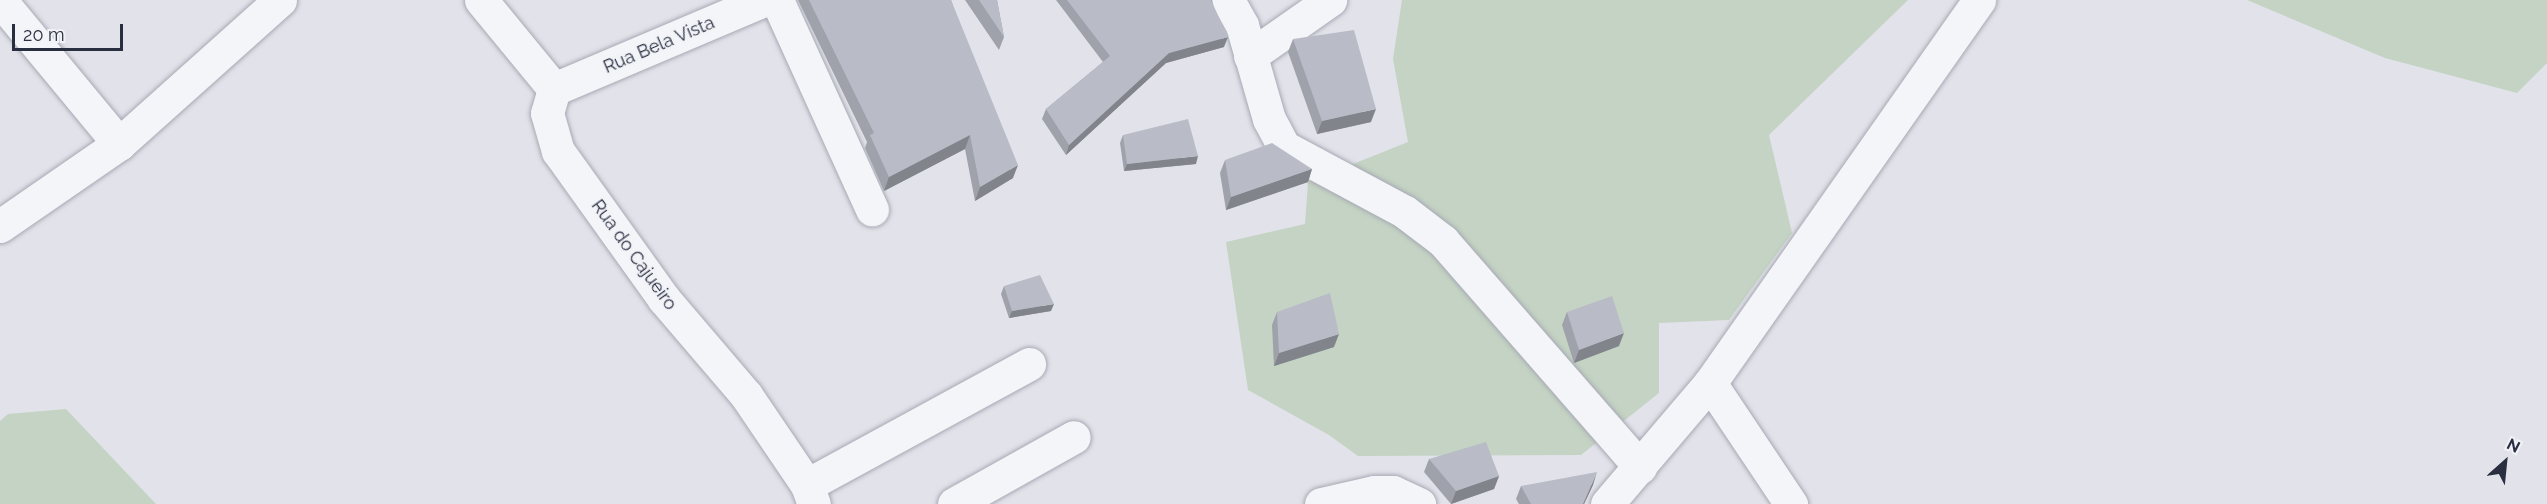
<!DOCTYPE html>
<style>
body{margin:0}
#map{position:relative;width:2547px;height:504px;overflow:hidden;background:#e2e3ea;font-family:Raleway,sans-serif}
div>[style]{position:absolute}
.green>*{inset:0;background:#c4d3c3}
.roads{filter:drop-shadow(0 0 2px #a7a9b4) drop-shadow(0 0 2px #a7a9b4)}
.minor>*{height:33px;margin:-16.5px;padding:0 16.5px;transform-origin:16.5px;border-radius:16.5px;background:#f4f5f8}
.wall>*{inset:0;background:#9fa2aa}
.shaded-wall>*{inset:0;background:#82848b}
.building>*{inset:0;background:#b9bcc6}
span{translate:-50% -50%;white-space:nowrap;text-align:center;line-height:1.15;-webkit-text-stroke:4.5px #f1f3f7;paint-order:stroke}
.street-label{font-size:18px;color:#2a2e41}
.north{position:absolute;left:2475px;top:432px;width:60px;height:60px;-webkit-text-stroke:4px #f1f3f7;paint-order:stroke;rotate:27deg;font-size:16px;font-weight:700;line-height:24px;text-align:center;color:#2a2e41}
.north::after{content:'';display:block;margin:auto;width:21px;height:27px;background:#2a2e41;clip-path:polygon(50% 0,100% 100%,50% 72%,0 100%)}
.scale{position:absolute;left:12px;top:24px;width:111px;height:27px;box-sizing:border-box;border:3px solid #2a2e41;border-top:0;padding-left:8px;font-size:18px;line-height:21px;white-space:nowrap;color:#2a2e41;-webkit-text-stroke:4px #f1f3f7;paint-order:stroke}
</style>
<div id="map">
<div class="green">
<div style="clip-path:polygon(1402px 0,1908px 0,1769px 135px,1792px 233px,1729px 320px,1659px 323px,1659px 393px,1581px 455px,1358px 456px,1329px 435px,1248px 390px,1226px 242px,1305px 224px,1308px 182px,1408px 142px,1393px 59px)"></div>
<div style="clip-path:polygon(2247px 0,2547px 0,2547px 63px,2517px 93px,2385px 58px)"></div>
<div style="clip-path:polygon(66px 409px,156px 504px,0 504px,0 421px,8px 414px)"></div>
</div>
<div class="roads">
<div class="minor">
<div style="left:0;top:0;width:187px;rotate:50.4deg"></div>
<div style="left:481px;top:0;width:115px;rotate:50.6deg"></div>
<div style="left:777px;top:0;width:230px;rotate:65.6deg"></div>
<div style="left:1228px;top:0;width:29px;rotate:61deg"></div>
<div style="left:1242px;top:25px;width:98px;rotate:74deg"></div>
<div style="left:1269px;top:119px;width:32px;rotate:62deg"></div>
<div style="left:1284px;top:147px;width:137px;rotate:28.2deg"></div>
<div style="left:1405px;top:212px;width:48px;rotate:37.3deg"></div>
<div style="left:1443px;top:241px;width:300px;rotate:48.9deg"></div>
<div style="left:1250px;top:56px;width:98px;rotate:-35deg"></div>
<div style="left:554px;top:89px;width:25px;rotate:106deg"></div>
<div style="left:547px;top:113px;width:40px;rotate:74deg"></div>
<div style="left:558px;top:151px;width:182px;rotate:54.4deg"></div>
<div style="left:664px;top:299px;width:126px;rotate:49.5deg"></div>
<div style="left:746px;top:395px;width:109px;rotate:55.9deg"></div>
<div style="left:807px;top:485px;width:20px;rotate:70deg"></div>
<div style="left:554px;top:89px;width:228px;rotate:-23deg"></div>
<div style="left:0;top:226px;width:145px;rotate:-34.6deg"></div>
<div style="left:119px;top:144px;width:216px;rotate:-41.8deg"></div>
<div style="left:1710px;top:383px;width:146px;rotate:56.2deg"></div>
<div style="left:807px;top:485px;width:253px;rotate:-28.6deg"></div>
<div style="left:954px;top:504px;width:137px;rotate:-29.2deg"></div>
<div style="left:1321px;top:504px;width:54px;rotate:-12.8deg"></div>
<div style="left:1374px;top:492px;width:19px"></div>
<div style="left:1393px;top:492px;width:29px;rotate:25deg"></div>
<div style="left:1607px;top:504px;width:159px;rotate:-49.6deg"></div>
<div style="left:1710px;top:383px;width:468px;rotate:-54.9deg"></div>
</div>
</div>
<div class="wall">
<div style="clip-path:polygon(798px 0,951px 0,1013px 178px,975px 201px,965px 149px,884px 191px,865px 148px,867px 142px)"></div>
<div style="clip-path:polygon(965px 0,997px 0,1004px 37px,999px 50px)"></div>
<div style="clip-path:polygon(1056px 0,1212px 0,1224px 47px,1166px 63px,1066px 155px,1042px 119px,1046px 109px,1103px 62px)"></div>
<div style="clip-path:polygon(1293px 39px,1371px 122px,1317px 134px,1288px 52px)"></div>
<div style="clip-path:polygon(1123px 135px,1196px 164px,1124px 171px,1120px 143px)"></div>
<div style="clip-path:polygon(1225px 160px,1312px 169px,1308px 182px,1226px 210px,1220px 173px)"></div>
<div style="clip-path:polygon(1004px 286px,1051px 311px,1009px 318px,1001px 294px)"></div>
<div style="clip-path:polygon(1277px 312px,1334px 347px,1274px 366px,1272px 325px)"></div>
<div style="clip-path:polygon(1567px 312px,1619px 346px,1574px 363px,1562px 325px)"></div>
<div style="clip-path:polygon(1429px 459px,1499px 476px,1494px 489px,1451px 504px,1424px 472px)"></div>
<div style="clip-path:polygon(1593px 485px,1584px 504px,1519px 504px,1516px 499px,1521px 486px)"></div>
</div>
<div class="shaded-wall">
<div style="clip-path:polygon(1228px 37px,1224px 47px,1166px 63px,1066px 155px,1069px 145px,1169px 53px)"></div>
<div style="clip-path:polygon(1376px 109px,1371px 122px,1317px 134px,1322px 121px)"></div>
<div style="clip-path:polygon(970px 135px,965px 149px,884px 191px,889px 177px)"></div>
<div style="clip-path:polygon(1198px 156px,1196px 164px,1124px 171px,1127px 164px)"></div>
<div style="clip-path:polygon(1018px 165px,1013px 178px,975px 201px,980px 187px)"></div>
<div style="clip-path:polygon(1312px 169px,1308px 182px,1226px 210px,1231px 197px)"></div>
<div style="clip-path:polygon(1054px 304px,1051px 311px,1009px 318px,1012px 311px)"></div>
<div style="clip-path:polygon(1624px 333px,1619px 346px,1574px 363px,1579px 350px)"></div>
<div style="clip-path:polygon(1339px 334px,1334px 347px,1274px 366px,1279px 353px)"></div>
<div style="clip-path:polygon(1597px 472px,1593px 485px,1584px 504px,1583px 504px)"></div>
<div style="clip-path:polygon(1499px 476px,1494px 489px,1451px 504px,1456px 491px)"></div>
</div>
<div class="building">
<div style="clip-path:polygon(809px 0,951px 0,1018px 165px,980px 187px,970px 135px,889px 177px,870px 135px,874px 133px)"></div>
<div style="clip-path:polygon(979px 0,997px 0,1004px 37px)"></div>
<div style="clip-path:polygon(1067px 0,1211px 0,1228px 37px,1169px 53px,1069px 145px,1046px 109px,1110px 56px)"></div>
<div style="clip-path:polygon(1354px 30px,1376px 109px,1322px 121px,1293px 39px)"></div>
<div style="clip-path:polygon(1188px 119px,1198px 156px,1127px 164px,1123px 135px)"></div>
<div style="clip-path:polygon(1272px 143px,1312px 169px,1231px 197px,1225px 160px)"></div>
<div style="clip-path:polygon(1040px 275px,1054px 304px,1012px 311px,1004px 286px)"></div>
<div style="clip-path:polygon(1330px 293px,1339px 334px,1279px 353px,1277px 312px)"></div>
<div style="clip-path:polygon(1612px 296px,1624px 333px,1579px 350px,1567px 312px)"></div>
<div style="clip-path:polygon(1486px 442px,1499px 476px,1456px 491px,1429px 459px)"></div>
<div style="clip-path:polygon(1597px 472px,1583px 504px,1531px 504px,1521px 486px)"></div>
</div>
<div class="street-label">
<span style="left:659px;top:45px;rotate:-23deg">Rua Bela Vista</span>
<span style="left:634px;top:255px;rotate:54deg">Rua do Cajueiro</span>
</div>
<div class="north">N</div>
<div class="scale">20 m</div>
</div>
